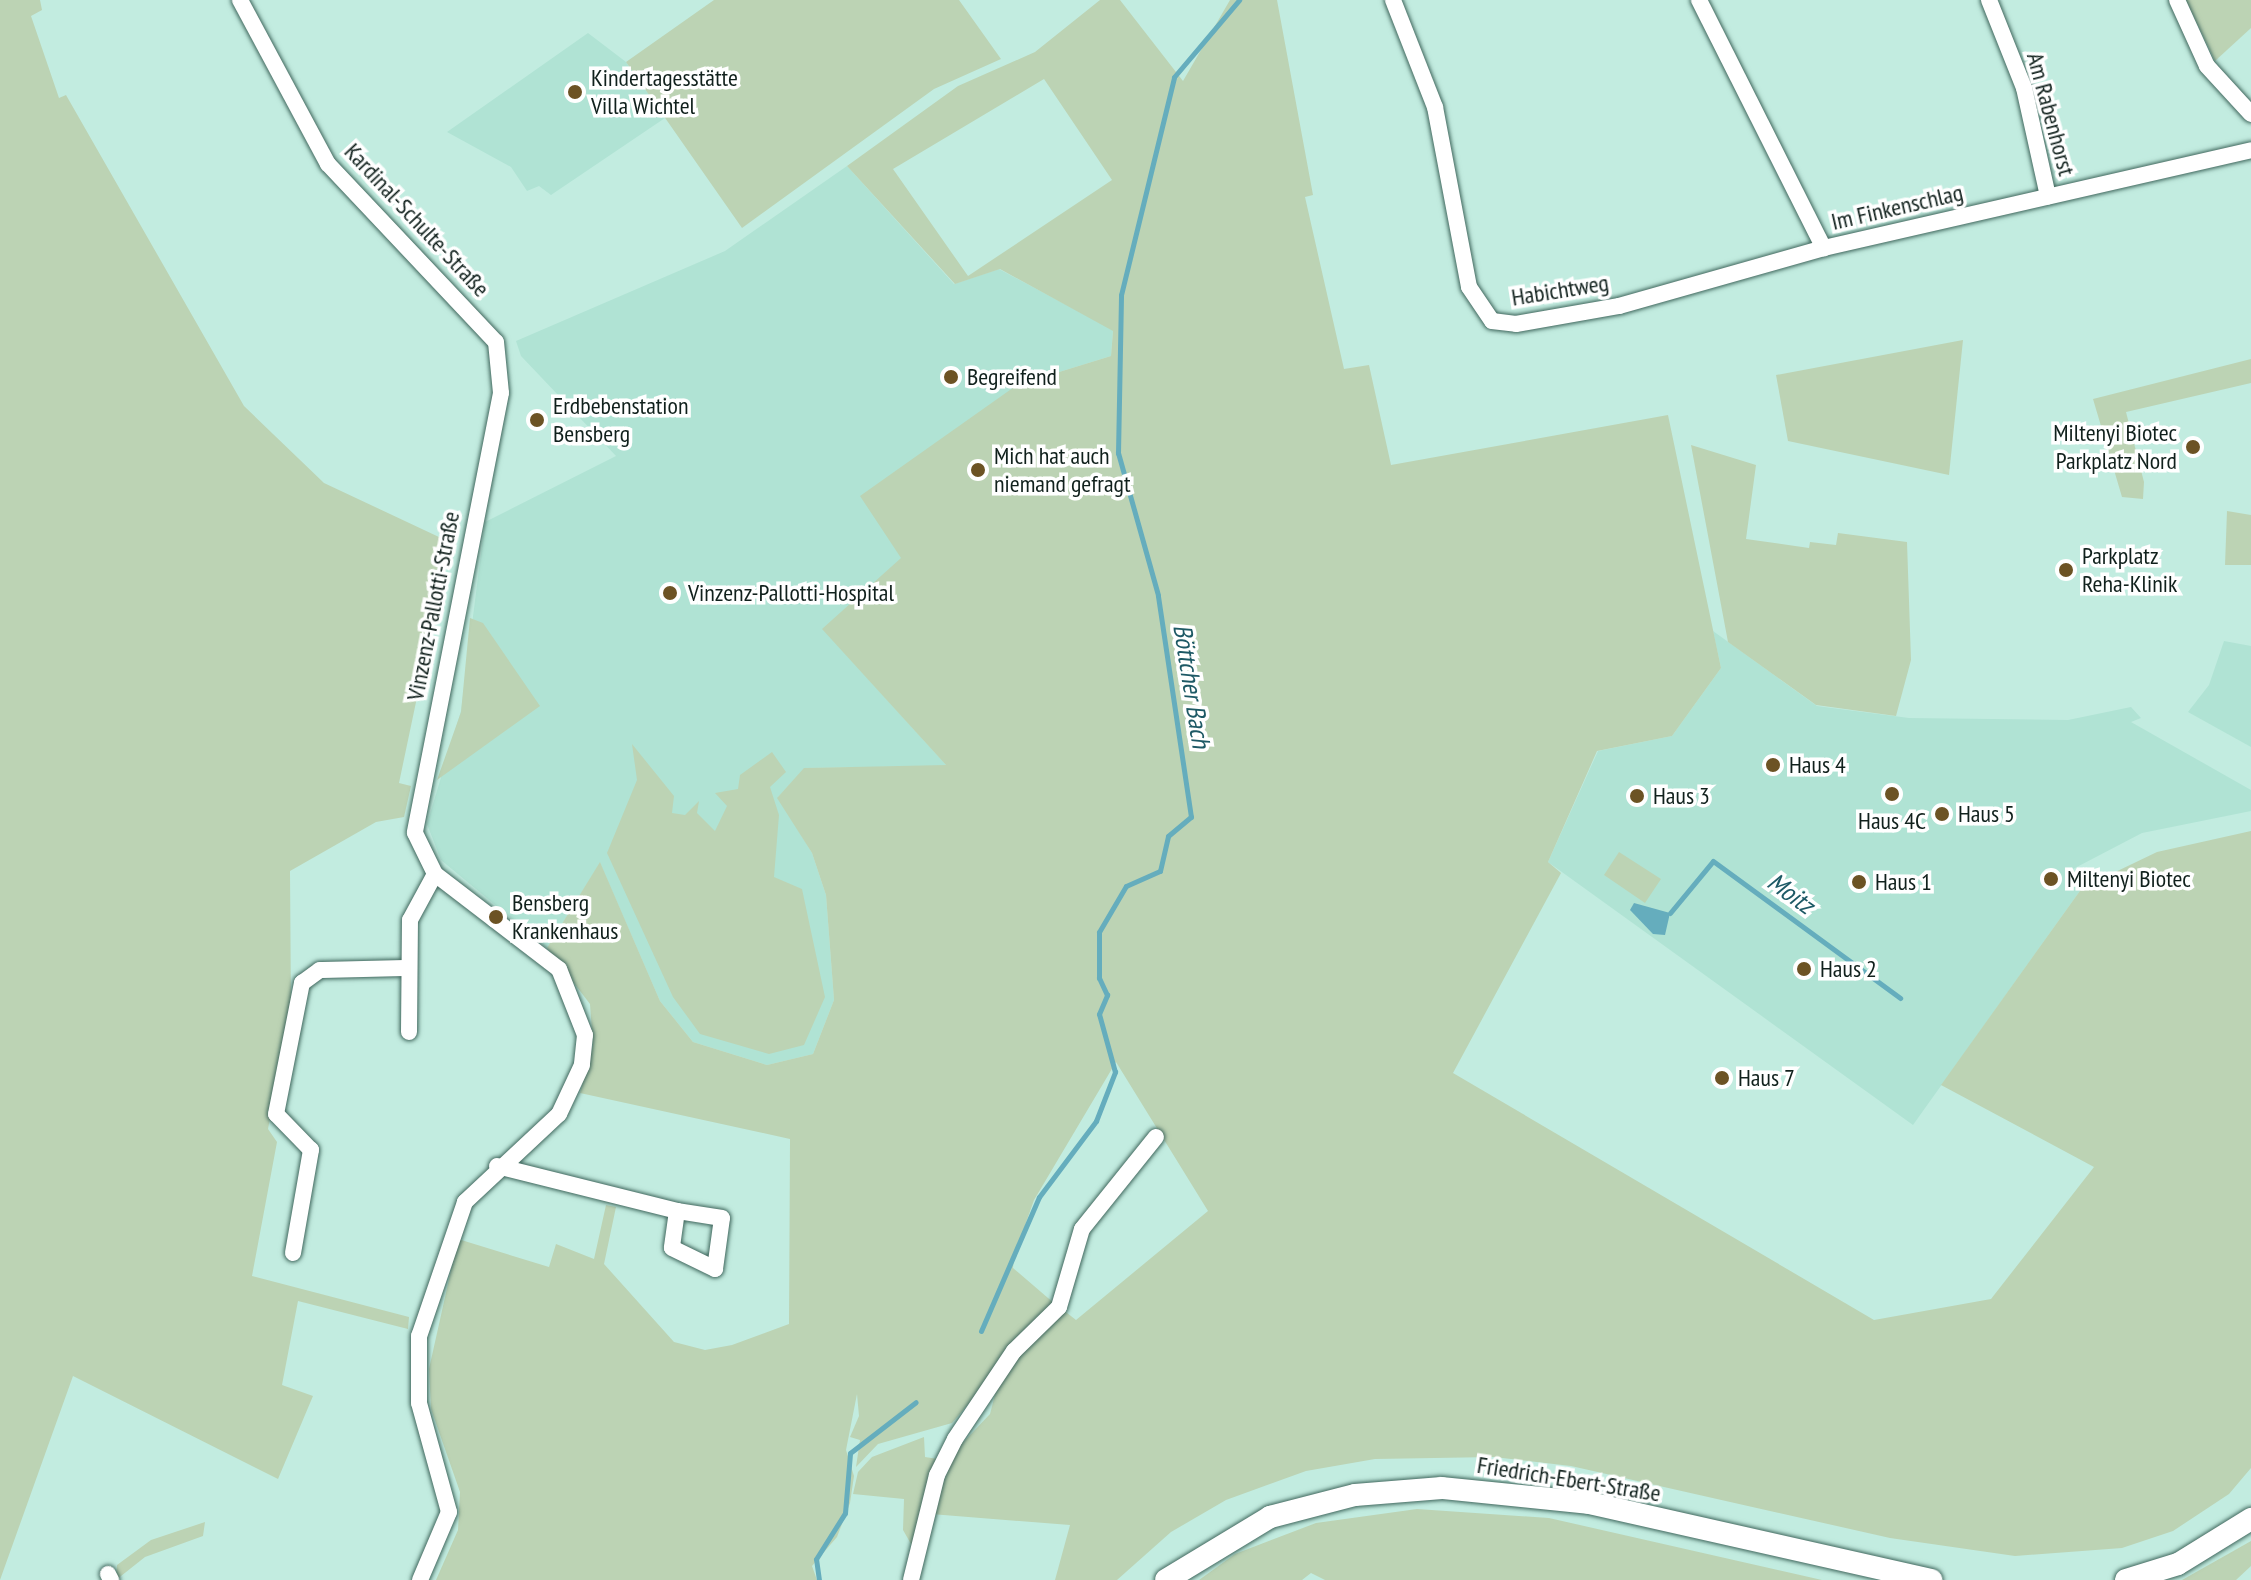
<!DOCTYPE html>
<meta charset="utf-8">
<style>
body{margin:0}
#map{position:relative;width:2251px;height:1580px;overflow:hidden;background:#c2ece0;font-family:"PT Sans Narrow",sans-serif}
div>[style]{position:absolute}
.built>*{inset:0;background:#b0e3d4}
.green>*{inset:0;background:#bcd3b4}
.water>*{inset:0;background:#65adbd}
.stream>*{height:5px;margin:-2.5px;padding:0 2.5px;transform-origin:2.5px;border-radius:2.5px;background:#65adbd}
.roads{filter:drop-shadow(0 0 2px #40675d) drop-shadow(0 0 2px #40675d)}
.street>*{height:16px;margin:-8px;padding:0 8px;transform-origin:8px;border-radius:8px;background:#fff}
.secondary>*{height:22px;margin:-11px;padding:0 11px;transform-origin:11px;border-radius:11px;background:#fff}
.dots>*{width:22px;height:22px;translate:-50% -50%;box-sizing:border-box;border:4px solid #fff;border-radius:50%}
span{translate:-50% -50%;white-space:nowrap;text-align:center;line-height:1.15;-webkit-text-stroke:7px #fff;paint-order:stroke}
.poi-label{font-size:24px;color:#10201c}
.left{translate:0 -50%;text-align:left}
.right{translate:-100% -50%;text-align:right}
.street-label{font-size:24px;color:#10201c}
.water-label{font-size:26px;color:#1d5965;font-style:italic}
</style>
<div id="map">
<div class="built">
<div style="clip-path:polygon(588px 33px,626px 62px,665px 118px,551px 195px,539px 186px,527px 191px,511px 167px,447px 132px)"></div>
<div style="clip-path:polygon(847px 166px,954px 284px,999px 269px,1113px 330px,1111px 356px,1017px 385px,896px 569px,823px 629px,947px 766px,805px 768px,778px 797px,812px 853px,826px 895px,834px 1000px,813px 1054px,767px 1065px,693px 1042px,660px 1001px,600px 863px,547px 948px,441px 860px,427px 824px,461px 711px,485px 522px,616px 456px,521px 356px,516px 341px,725px 251px)"></div>
<div style="clip-path:polygon(1713px 631px,1817px 706px,1909px 718px,2068px 720px,2131px 707px,2141px 718px,2131px 722px,2251px 790px,2251px 811px,2142px 833px,2073px 869px,2082px 888px,1913px 1125px,1548px 862px,1598px 751px,1672px 736px,1721px 668px)"></div>
<div style="clip-path:polygon(2224px 641px,2251px 646px,2251px 747px,2188px 712px,2209px 685px)"></div>
</div>
<div class="green">
<div style="clip-path:polygon(0 0,40px 0,42px 10px,31px 16px,59px 98px,66px 95px,244px 406px,324px 483px,456px 545px,448px 550px,399px 783px,411px 786px,404px 817px,376px 822px,290px 871px,291px 1011px,268px 1129px,277px 1142px,252px 1276px,409px 1317px,408px 1329px,298px 1301px,282px 1385px,313px 1396px,278px 1479px,73px 1376px,0 1580px)"></div>
<div style="clip-path:polygon(714px 0,959px 0,1001px 59px,934px 89px,742px 228px,626px 62px)"></div>
<div style="clip-path:polygon(evenodd,1100px 0,1120px 0,1183px 81px,1230px 0,1277px 0,1313px 195px,1305px 197px,1344px 369px,1369px 365px,1391px 465px,1668px 415px,1721px 668px,1672px 736px,1597px 751px,1548px 862px,1561px 873px,1453px 1073px,1874px 1320px,1991px 1299px,2094px 1167px,1941px 1085px,2082px 888px,2157px 852px,2251px 831px,2251px 1468px,2229px 1494px,2173px 1531px,2122px 1548px,2015px 1556px,1890px 1538px,1571px 1466px,1494px 1457px,1375px 1459px,1306px 1471px,1226px 1500px,1171px 1532px,1117px 1580px,1055px 1580px,1070px 1525px,931px 1514px,956px 1450px,990px 1414px,997px 1387px,1024px 1349px,1062px 1309px,1076px 1320px,1208px 1211px,1116px 1062px,1034px 1200px,1014px 1257px,1013px 1268px,1055px 1304px,952px 1423px,878px 1444px,856px 1467px,860px 1440px,850px 1437px,859px 1416px,857px 1394px,846px 1450px,854px 1476px,850px 1503px,837px 1537px,812px 1566px,817px 1580px,436px 1580px,458px 1530px,460px 1492px,431px 1409px,429px 1369px,458px 1239px,549px 1267px,556px 1244px,594px 1259px,606px 1205px,616px 1207px,604px 1264px,674px 1342px,705px 1350px,732px 1345px,789px 1324px,790px 1139px,580px 1093px,593px 1045px,590px 1004px,547px 948px,600px 862px,660px 1001px,693px 1042px,767px 1065px,813px 1054px,834px 1000px,826px 895px,812px 853px,777px 798px,804px 768px,946px 765px,822px 629px,901px 558px,860px 496px,1017px 385px,1111px 356px,1113px 331px,1000px 269px,955px 284px,847px 166px,958px 86px,1035px 52px,1100px 0,1044px 79px,1112px 180px,968px 276px,893px 169px,1044px 79px)"></div>
<div style="clip-path:polygon(2186px 0,2251px 0,2251px 28px,2215px 61px)"></div>
<div style="clip-path:polygon(1963px 340px,1949px 475px,1788px 441px,1776px 375px)"></div>
<div style="clip-path:polygon(2251px 359px,2251px 383px,2126px 412px,2144px 482px,2143px 499px,2122px 497px,2093px 399px)"></div>
<div style="clip-path:polygon(1691px 445px,1756px 465px,1746px 539px,1809px 548px,1810px 542px,1836px 545px,1838px 533px,1907px 542px,1911px 660px,1896px 716px,1816px 705px,1728px 642px)"></div>
<div style="clip-path:polygon(2227px 511px,2251px 515px,2251px 565px,2225px 565px)"></div>
<div style="clip-path:polygon(470px 618px,483px 623px,540px 706px,437px 780px,461px 712px)"></div>
<div style="clip-path:polygon(632px 744px,674px 796px,672px 813px,685px 815px,699px 801px,697px 813px,715px 831px,727px 806px,715px 793px,738px 789px,740px 775px,772px 752px,786px 772px,770px 787px,779px 815px,774px 877px,802px 889px,825px 997px,804px 1045px,769px 1054px,700px 1034px,673px 997px,607px 853px,637px 780px)"></div>
<div style="clip-path:polygon(1619px 852px,1661px 879px,1645px 903px,1604px 875px)"></div>
<div style="clip-path:polygon(924px 1437px,925px 1457px,938px 1459px,915px 1551px,903px 1530px,904px 1499px,853px 1494px,858px 1472px,872px 1457px)"></div>
<div style="clip-path:polygon(1417px 1509px,1549px 1518px,1822px 1580px,1325px 1580px,1311px 1573px,1302px 1580px,1199px 1580px,1235px 1554px,1316px 1523px)"></div>
<div style="clip-path:polygon(205px 1522px,203px 1536px,145px 1557px,116px 1580px,117px 1565px,151px 1540px)"></div>
<div style="clip-path:polygon(2251px 1541px,2251px 1566px,2236px 1580px,2182px 1580px)"></div>
</div>
<div class="water">
<div style="clip-path:polygon(1634px 903px,1670px 913px,1665px 935px,1653px 934px,1630px 910px)"></div>
</div>
<div class="stream">
<div style="left:1670px;top:913px;width:67px;rotate:-50.4deg"></div>
<div style="left:1713px;top:861px;width:232px;rotate:36.2deg"></div>
<div style="left:981px;top:1331px;width:146px;rotate:-66.6deg"></div>
<div style="left:1039px;top:1197px;width:95px;rotate:-53.1deg"></div>
<div style="left:1096px;top:1121px;width:53px;rotate:-68.8deg"></div>
<div style="left:1115px;top:1072px;width:60px;rotate:-105.4deg"></div>
<div style="left:1099px;top:1014px;width:21px;rotate:-67deg"></div>
<div style="left:1107px;top:995px;width:19px;rotate:-115deg"></div>
<div style="left:1099px;top:978px;width:46px;rotate:-90deg"></div>
<div style="left:1099px;top:932px;width:53px;rotate:-59.6deg"></div>
<div style="left:1126px;top:886px;width:37px;rotate:-24deg"></div>
<div style="left:1160px;top:871px;width:36px;rotate:-77deg"></div>
<div style="left:1168px;top:836px;width:30px;rotate:-40deg"></div>
<div style="left:1191px;top:817px;width:224px;rotate:-98.5deg"></div>
<div style="left:1158px;top:595px;width:148px;rotate:-105.7deg"></div>
<div style="left:1118px;top:453px;width:158px;rotate:-88.9deg"></div>
<div style="left:1121px;top:295px;width:224px;rotate:-76.3deg"></div>
<div style="left:1174px;top:77px;width:101px;rotate:-49.8deg"></div>
<div style="left:819px;top:1580px;width:21px;rotate:-98deg"></div>
<div style="left:816px;top:1559px;width:54px;rotate:-57.8deg"></div>
<div style="left:845px;top:1513px;width:60px;rotate:-85.2deg"></div>
<div style="left:850px;top:1453px;width:83px;rotate:-37.7deg"></div>
</div>
<div class="roads">
<div class="street">
<div style="left:240px;top:0;width:186px;rotate:61.8deg"></div>
<div style="left:328px;top:164px;width:245px;rotate:46.7deg"></div>
<div style="left:496px;top:342px;width:51px;rotate:84.4deg"></div>
<div style="left:501px;top:393px;width:448px;rotate:101.1deg"></div>
<div style="left:415px;top:833px;width:46px;rotate:64deg"></div>
<div style="left:435px;top:874px;width:156px;rotate:37.5deg"></div>
<div style="left:559px;top:969px;width:71px;rotate:68.5deg"></div>
<div style="left:585px;top:1035px;width:30px;rotate:96deg"></div>
<div style="left:582px;top:1065px;width:54px;rotate:115.1deg"></div>
<div style="left:559px;top:1114px;width:129px;rotate:136.9deg"></div>
<div style="left:465px;top:1202px;width:142px;rotate:108.9deg"></div>
<div style="left:419px;top:1336px;width:67px;rotate:90deg"></div>
<div style="left:419px;top:1403px;width:113px;rotate:74.6deg"></div>
<div style="left:449px;top:1512px;width:74px;rotate:113.1deg"></div>
<div style="left:1393px;top:0;width:115px;rotate:68.6deg"></div>
<div style="left:1435px;top:107px;width:183px;rotate:79.3deg"></div>
<div style="left:1469px;top:287px;width:41px;rotate:55.9deg"></div>
<div style="left:1492px;top:321px;width:24px;rotate:7deg"></div>
<div style="left:1516px;top:324px;width:105px;rotate:-9.9deg"></div>
<div style="left:1619px;top:306px;width:213px;rotate:-15.8deg"></div>
<div style="left:1824px;top:248px;width:438px;rotate:-12.9deg"></div>
<div style="left:1699px;top:0;width:278px;rotate:63.3deg"></div>
<div style="left:1989px;top:0;width:95px;rotate:68.3deg"></div>
<div style="left:2024px;top:88px;width:111px;rotate:77.5deg"></div>
<div style="left:2177px;top:0;width:72px;rotate:65.6deg"></div>
<div style="left:2207px;top:66px;width:65px;rotate:47.5deg"></div>
<div style="left:409px;top:1032px;width:112px;rotate:-89.5deg"></div>
<div style="left:410px;top:920px;width:52px;rotate:-61.5deg"></div>
<div style="left:497px;top:1166px;width:186px;rotate:14deg"></div>
<div style="left:677px;top:1211px;width:37px;rotate:98deg"></div>
<div style="left:672px;top:1248px;width:48px;rotate:26deg"></div>
<div style="left:715px;top:1269px;width:51px;rotate:-82.2deg"></div>
<div style="left:722px;top:1218px;width:46px;rotate:-171.2deg"></div>
<div style="left:293px;top:1253px;width:105px;rotate:-80.1deg"></div>
<div style="left:311px;top:1150px;width:50px;rotate:-134.2deg"></div>
<div style="left:276px;top:1114px;width:134px;rotate:-78.8deg"></div>
<div style="left:302px;top:983px;width:22px;rotate:-36deg"></div>
<div style="left:320px;top:970px;width:87px;rotate:-1.3deg"></div>
<div style="left:108px;top:1574px;width:7px;rotate:63deg"></div>
<div style="left:911px;top:1580px;width:108px;rotate:-76.1deg"></div>
<div style="left:937px;top:1475px;width:40px;rotate:-63.4deg"></div>
<div style="left:955px;top:1439px;width:106px;rotate:-56.2deg"></div>
<div style="left:1014px;top:1351px;width:63px;rotate:-44.4deg"></div>
<div style="left:1059px;top:1307px;width:81px;rotate:-73.6deg"></div>
<div style="left:1082px;top:1229px;width:118px;rotate:-51.2deg"></div>
</div>
<div class="secondary">
<div style="left:1166px;top:1580px;width:122px;rotate:-31.2deg"></div>
<div style="left:1270px;top:1517px;width:88px;rotate:-14.5deg"></div>
<div style="left:1355px;top:1495px;width:87px;rotate:-4.6deg"></div>
<div style="left:1442px;top:1488px;width:148px;rotate:5.8deg"></div>
<div style="left:1589px;top:1503px;width:351px;rotate:12.7deg"></div>
<div style="left:2126px;top:1580px;width:54px;rotate:-17.1deg"></div>
<div style="left:2178px;top:1564px;width:86px;rotate:-31.7deg"></div>
</div>
</div>
<div class="dots">
<div style="left:575px;top:92px;background:#6c5324"></div>
<div style="left:951px;top:377px;background:#6c5324"></div>
<div style="left:537px;top:420px;background:#6c5324"></div>
<div style="left:2193px;top:447px;background:#6c5324"></div>
<div style="left:978px;top:470px;background:#6c5324"></div>
<div style="left:2066px;top:570px;background:#6c5324"></div>
<div style="left:670px;top:593px;background:#6c5324"></div>
<div style="left:1773px;top:765px;background:#6c5324"></div>
<div style="left:1892px;top:794px;background:#6c5324"></div>
<div style="left:1637px;top:796px;background:#6c5324"></div>
<div style="left:1942px;top:814px;background:#6c5324"></div>
<div style="left:2051px;top:879px;background:#6c5324"></div>
<div style="left:1859px;top:882px;background:#6c5324"></div>
<div style="left:496px;top:917px;background:#6c5324"></div>
<div style="left:1804px;top:969px;background:#6c5324"></div>
<div style="left:1722px;top:1078px;background:#6c5324"></div>
</div>
<div class="poi-label">
<span class="left" style="left:591px;top:92px">Kindertagesstätte<br>Villa Wichtel</span>
<span class="left" style="left:967px;top:377px">Begreifend</span>
<span class="left" style="left:553px;top:420px">Erdbebenstation<br>Bensberg</span>
<span class="right" style="left:2177px;top:447px">Miltenyi Biotec<br>Parkplatz Nord</span>
<span class="left" style="left:994px;top:470px">Mich hat auch<br>niemand gefragt</span>
<span class="left" style="left:2082px;top:570px">Parkplatz<br>Reha-Klinik</span>
<span class="left" style="left:688px;top:593px">Vinzenz-Pallotti-Hospital</span>
<span class="left" style="left:1789px;top:765px">Haus 4</span>
<span class="left" style="left:1653px;top:796px">Haus 3</span>
<span class="left" style="left:1958px;top:814px">Haus 5</span>
<span style="left:1892px;top:821px">Haus 4C</span>
<span class="left" style="left:2067px;top:879px">Miltenyi Biotec</span>
<span class="left" style="left:1875px;top:882px">Haus 1</span>
<span class="left" style="left:512px;top:917px">Bensberg<br>Krankenhaus</span>
<span class="left" style="left:1820px;top:969px">Haus 2</span>
<span class="left" style="left:1738px;top:1078px">Haus 7</span>
</div>
<div class="street-label">
<span style="left:2051px;top:114px;rotate:75deg">Am Rabenhorst</span>
<span style="left:1897px;top:207px;rotate:-13deg">Im Finkenschlag</span>
<span style="left:417px;top:220px;rotate:47deg">Kardinal-Schulte-Straße</span>
<span style="left:1560px;top:290px;rotate:-9deg">Habichtweg</span>
<span style="left:433px;top:606px;rotate:-79deg">Vinzenz-Pallotti-Straße</span>
<span style="left:1569px;top:1479px;rotate:9deg">Friedrich-Ebert-Straße</span>
</div>
<div class="water-label">
<span style="left:1192px;top:686px;rotate:81deg">Böttcher Bach</span>
<span style="left:1791px;top:893px;rotate:36deg">Moitz</span>
</div>
</div>
